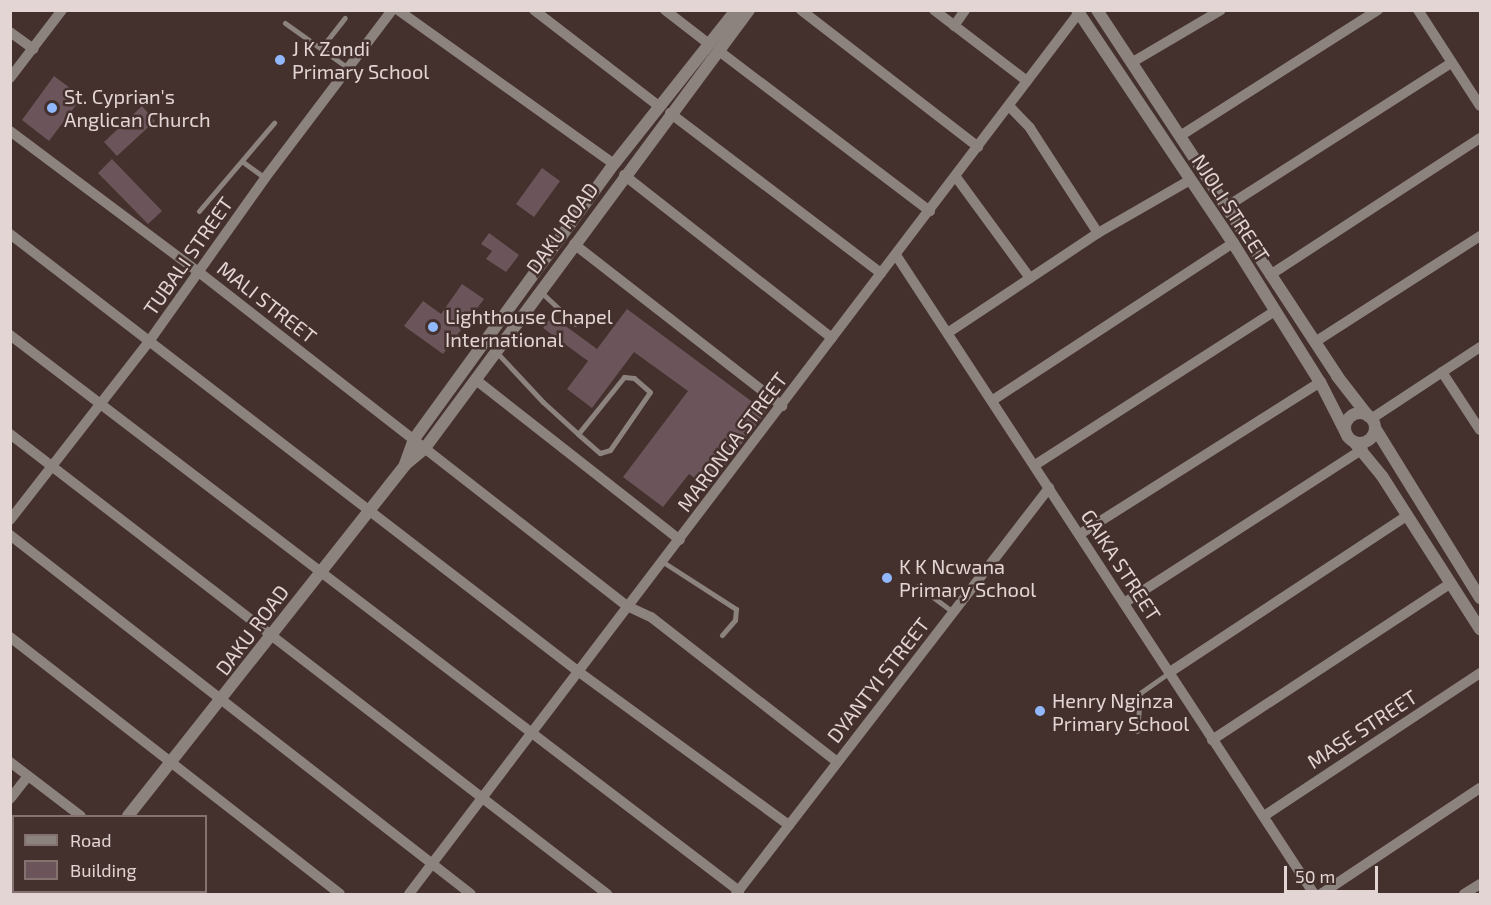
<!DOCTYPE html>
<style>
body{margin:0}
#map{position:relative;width:1491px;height:905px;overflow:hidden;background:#44302d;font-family:"Exo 2",sans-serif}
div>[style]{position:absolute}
.building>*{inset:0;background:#6b555a}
.service>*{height:5px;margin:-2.5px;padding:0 2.5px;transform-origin:2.5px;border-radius:2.5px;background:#8d837e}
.minor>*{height:10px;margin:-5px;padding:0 5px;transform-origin:5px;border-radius:5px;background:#8d837e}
.tertiary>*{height:12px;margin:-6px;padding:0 6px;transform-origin:6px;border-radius:6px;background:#8d837e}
.tertiary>.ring{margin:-6px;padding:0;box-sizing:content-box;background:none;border:12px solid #8d837e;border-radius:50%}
.dots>*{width:16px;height:16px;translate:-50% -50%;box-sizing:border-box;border:3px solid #44302d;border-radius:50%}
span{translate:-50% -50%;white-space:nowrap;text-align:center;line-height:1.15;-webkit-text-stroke:5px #44302d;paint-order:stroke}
.poi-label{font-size:20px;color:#e2d5d3}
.left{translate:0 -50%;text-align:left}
.street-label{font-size:20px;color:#e2d5d3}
.frame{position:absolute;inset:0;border:12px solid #e2d5d3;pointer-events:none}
.legend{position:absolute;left:12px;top:815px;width:195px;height:78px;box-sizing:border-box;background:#44302d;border:2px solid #83726f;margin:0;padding:8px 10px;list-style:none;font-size:18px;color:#e2d5d3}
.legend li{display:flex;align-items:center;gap:12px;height:30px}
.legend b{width:30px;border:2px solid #83726f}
.scale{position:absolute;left:1284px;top:866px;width:94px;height:27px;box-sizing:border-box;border:3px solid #e2d5d3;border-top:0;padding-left:8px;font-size:18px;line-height:21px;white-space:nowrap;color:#e2d5d3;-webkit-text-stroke:4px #44302d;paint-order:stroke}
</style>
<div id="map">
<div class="building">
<div style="clip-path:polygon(54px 76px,82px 97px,49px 141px,22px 120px)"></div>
<div style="clip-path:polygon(142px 106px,155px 121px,117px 156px,104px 142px)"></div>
<div style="clip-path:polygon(112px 159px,162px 211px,148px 224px,98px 173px)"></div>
<div style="clip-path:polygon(542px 168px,560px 181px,534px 217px,516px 204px)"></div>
<div style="clip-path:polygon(489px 233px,519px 255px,506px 272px,486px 259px,492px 251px,481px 244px)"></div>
<div style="clip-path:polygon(462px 284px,484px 299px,443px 354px,404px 326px,423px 301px,441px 314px)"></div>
<div style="clip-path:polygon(627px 309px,766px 412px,708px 488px,689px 474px,663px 507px,623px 477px,688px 391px,634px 352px,592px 408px,567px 389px,588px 361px,543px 328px,552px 316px,597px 349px)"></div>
</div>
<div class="service">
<div style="left:285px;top:23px;width:77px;rotate:35.5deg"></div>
<div style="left:322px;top:47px;width:37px;rotate:-52deg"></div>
<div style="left:243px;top:162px;width:27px;rotate:36deg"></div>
<div style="left:199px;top:211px;width:116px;rotate:-49.6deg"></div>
<div style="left:542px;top:293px;width:45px;rotate:43.2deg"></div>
<div style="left:487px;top:342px;width:82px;rotate:47deg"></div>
<div style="left:543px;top:402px;width:47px;rotate:42.4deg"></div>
<div style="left:578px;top:434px;width:29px;rotate:41deg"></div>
<div style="left:600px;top:453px;width:10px;rotate:-17deg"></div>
<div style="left:610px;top:450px;width:70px;rotate:-55.4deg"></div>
<div style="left:650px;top:392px;width:21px;rotate:-139deg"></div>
<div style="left:634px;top:378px;width:10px;rotate:-174deg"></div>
<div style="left:624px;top:377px;width:73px;rotate:128.9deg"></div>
<div style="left:663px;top:562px;width:87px;rotate:32.8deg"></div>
<div style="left:736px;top:609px;width:11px;rotate:95deg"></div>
<div style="left:735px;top:620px;width:20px;rotate:131deg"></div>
<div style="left:918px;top:586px;width:44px;rotate:36.6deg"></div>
<div style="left:1137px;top:731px;width:38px;rotate:-85deg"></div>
<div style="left:1140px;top:693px;width:37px;rotate:-35deg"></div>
</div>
<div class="minor">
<div style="left:398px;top:10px;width:265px;rotate:35.5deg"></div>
<div style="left:534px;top:10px;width:159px;rotate:37.6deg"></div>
<div style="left:665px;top:10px;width:56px;rotate:37.7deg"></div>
<div style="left:801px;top:10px;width:224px;rotate:37.7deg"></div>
<div style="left:934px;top:10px;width:117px;rotate:37.4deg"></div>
<div style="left:1418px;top:10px;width:114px;rotate:57.1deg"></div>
<div style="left:954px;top:26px;width:19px;rotate:-55deg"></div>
<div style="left:10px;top:32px;width:29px;rotate:36deg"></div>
<div style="left:719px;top:51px;width:265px;rotate:37.2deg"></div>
<div style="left:1131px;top:63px;width:104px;rotate:-30.5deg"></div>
<div style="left:10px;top:78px;width:86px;rotate:-52.6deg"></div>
<div style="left:1010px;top:107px;width:29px;rotate:46deg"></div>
<div style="left:1030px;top:128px;width:125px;rotate:57.1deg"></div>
<div style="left:670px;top:113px;width:265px;rotate:37.2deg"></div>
<div style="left:10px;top:131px;width:237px;rotate:36.8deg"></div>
<div style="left:200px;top:273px;width:541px;rotate:37.95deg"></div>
<div style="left:627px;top:606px;width:26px;rotate:25deg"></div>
<div style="left:651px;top:617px;width:236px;rotate:37.9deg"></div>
<div style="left:1180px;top:136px;width:235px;rotate:-32.5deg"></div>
<div style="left:624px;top:175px;width:264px;rotate:38.1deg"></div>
<div style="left:956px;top:177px;width:125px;rotate:53.8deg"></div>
<div style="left:1226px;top:207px;width:267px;rotate:-32.6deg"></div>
<div style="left:10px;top:234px;width:718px;rotate:37.59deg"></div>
<div style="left:579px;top:672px;width:260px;rotate:36.1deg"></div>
<div style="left:574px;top:244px;width:264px;rotate:37.9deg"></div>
<div style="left:896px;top:255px;width:764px;rotate:56.81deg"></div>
<div style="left:1270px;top:275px;width:251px;rotate:-33.1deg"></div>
<div style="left:949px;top:332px;width:179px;rotate:-33.6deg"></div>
<div style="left:1098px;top:233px;width:106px;rotate:-29.9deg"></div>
<div style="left:10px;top:335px;width:917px;rotate:37.33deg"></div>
<div style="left:1315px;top:342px;width:196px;rotate:-32.7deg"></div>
<div style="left:1442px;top:372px;width:69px;rotate:56.8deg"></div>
<div style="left:476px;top:380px;width:259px;rotate:38.1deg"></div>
<div style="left:993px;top:400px;width:287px;rotate:-33.2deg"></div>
<div style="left:1371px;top:419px;width:131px;rotate:-33.4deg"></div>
<div style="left:10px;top:434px;width:754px;rotate:37.61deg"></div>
<div style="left:1035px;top:465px;width:285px;rotate:-32.7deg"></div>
<div style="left:10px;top:520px;width:228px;rotate:-52.1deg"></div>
<div style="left:150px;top:340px;width:199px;rotate:-54.6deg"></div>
<div style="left:265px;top:178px;width:211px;rotate:-52.9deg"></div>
<div style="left:1080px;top:534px;width:284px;rotate:-32.3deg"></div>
<div style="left:10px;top:535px;width:584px;rotate:37.91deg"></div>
<div style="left:1124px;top:603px;width:284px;rotate:-32.8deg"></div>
<div style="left:10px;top:637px;width:418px;rotate:37.9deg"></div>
<div style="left:1170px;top:672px;width:284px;rotate:-33.4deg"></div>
<div style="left:1212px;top:740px;width:286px;rotate:-33.3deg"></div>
<div style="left:10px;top:762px;width:89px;rotate:37.3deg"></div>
<div style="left:10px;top:799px;width:29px;rotate:-52deg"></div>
<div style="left:1264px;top:816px;width:259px;rotate:-33.5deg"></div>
<div style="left:179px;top:892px;width:4px;rotate:27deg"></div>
<div style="left:409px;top:894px;width:1110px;rotate:-52.76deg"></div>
<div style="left:736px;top:894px;width:513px;rotate:-52.37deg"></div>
<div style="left:1321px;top:894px;width:191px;rotate:-33.7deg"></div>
<div style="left:1464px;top:894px;width:19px;rotate:-32deg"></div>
</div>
<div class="tertiary">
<div style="left:1077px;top:10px;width:280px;rotate:56.2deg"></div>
<div style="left:1233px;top:243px;width:164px;rotate:58deg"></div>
<div style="left:1320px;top:382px;width:55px;rotate:63deg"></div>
<div style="left:1097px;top:10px;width:438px;rotate:56.7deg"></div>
<div style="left:1337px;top:376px;width:51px;rotate:52.2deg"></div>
<div class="ring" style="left:1345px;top:413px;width:18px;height:18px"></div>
<div style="left:1375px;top:428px;width:200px;rotate:58.3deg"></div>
<div style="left:1354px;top:442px;width:44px;rotate:50.5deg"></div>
<div style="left:1382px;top:476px;width:182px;rotate:57.4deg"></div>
<div style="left:405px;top:464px;width:27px;rotate:-70deg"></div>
<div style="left:414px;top:439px;width:340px;rotate:-54deg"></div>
<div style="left:614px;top:164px;width:196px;rotate:-51.6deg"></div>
<div style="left:128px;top:816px;width:447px;rotate:-51.7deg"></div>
<div style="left:405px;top:465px;width:26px;rotate:-40deg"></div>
<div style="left:425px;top:448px;width:545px;rotate:-53.51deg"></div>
<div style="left:69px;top:894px;width:3px;rotate:-45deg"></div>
</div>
<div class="dots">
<div style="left:280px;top:60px;background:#91b8fd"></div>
<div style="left:52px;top:108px;background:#91b8fd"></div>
<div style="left:433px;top:327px;background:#91b8fd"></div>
<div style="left:887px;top:578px;background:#91b8fd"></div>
<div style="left:1040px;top:711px;background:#91b8fd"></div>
</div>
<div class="poi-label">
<span class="left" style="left:292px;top:60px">J K Zondi<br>Primary School</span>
<span class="left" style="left:64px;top:108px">St. Cyprian's<br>Anglican Church</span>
<span class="left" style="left:445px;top:328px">Lighthouse Chapel<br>International</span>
<span class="left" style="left:899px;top:578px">K K Ncwana<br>Primary School</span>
<span class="left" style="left:1052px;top:712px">Henry Nginza<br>Primary School</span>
</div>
<div class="street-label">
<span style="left:1231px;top:208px;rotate:57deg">NJOLI STREET</span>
<span style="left:562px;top:228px;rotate:-54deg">DAKU ROAD</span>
<span style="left:188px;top:256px;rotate:-55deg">TUBALI STREET</span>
<span style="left:267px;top:302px;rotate:38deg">MALI STREET</span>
<span style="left:732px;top:442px;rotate:-53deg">MARONGA STREET</span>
<span style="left:1121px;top:565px;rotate:57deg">GAIKA STREET</span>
<span style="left:252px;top:630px;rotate:-53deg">DAKU ROAD</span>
<span style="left:878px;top:680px;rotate:-52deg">DYANTYI STREET</span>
<span style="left:1362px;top:729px;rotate:-33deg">MASE STREET</span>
</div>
<div class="frame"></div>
<ul class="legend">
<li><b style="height:8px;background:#8d837e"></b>Road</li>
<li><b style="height:16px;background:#6b555a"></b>Building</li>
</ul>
<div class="scale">50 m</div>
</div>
